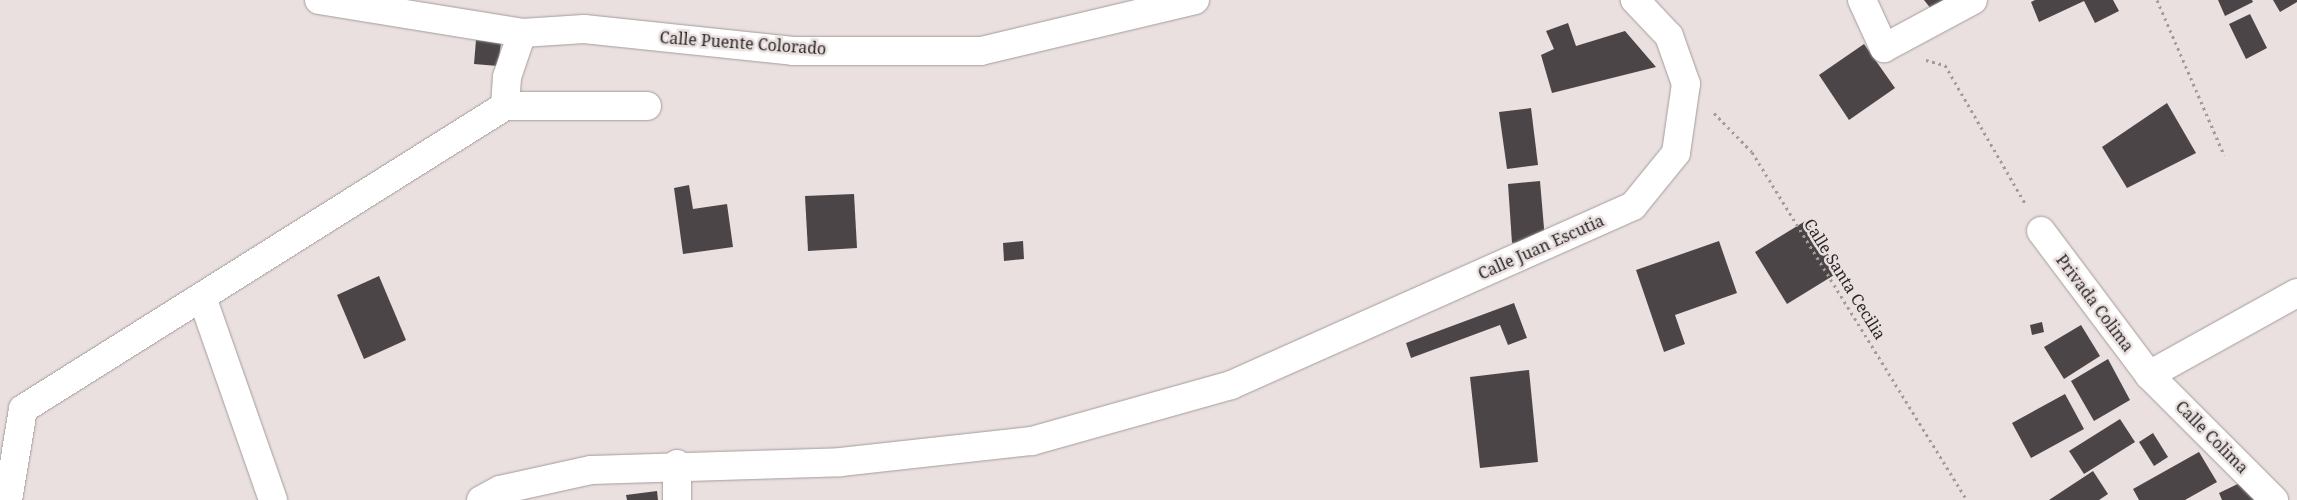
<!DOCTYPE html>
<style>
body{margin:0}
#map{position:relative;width:2297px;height:500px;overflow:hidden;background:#e9e0df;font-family:"Noto Serif",serif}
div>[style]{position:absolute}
.building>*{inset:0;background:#4c4548}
.path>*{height:3px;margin-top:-1.5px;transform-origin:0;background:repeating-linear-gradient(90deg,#a19b9a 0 2.5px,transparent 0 6.5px)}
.roads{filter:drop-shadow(0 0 1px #a49c9b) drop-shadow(0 0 1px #a49c9b)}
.street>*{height:28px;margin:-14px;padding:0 14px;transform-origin:14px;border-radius:14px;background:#fff}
span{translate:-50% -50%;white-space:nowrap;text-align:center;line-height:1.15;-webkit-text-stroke:5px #e9e0df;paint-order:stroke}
.street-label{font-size:16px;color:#292626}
</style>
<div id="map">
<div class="building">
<div style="clip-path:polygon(1924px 0,1972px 0,1939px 19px)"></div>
<div style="clip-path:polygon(2035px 0,2113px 0,2119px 11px,2095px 23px,2084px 1px,2039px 22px,2031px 2px)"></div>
<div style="clip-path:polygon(2218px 0,2252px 0,2253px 2px,2225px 16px)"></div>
<div style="clip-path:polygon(2273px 0,2297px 0,2297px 2px,2280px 12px)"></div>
<div style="clip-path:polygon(2250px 14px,2267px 48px,2246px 59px,2229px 24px)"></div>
<div style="clip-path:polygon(1568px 23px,1576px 46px,1625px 31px,1656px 67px,1552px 93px,1541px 55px,1554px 49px,1546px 31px)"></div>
<div style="clip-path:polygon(476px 40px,501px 43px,498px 66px,474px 64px)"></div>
<div style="clip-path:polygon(1864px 44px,1895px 88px,1849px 120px,1819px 75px)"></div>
<div style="clip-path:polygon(2167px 103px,2196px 153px,2127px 188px,2102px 147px)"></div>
<div style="clip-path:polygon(1531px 108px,1538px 165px,1507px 169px,1499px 112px)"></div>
<div style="clip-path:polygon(1540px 181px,1545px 240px,1512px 243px,1508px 184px)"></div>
<div style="clip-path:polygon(689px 185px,693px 209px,727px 204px,733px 247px,683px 254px,674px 188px)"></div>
<div style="clip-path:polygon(854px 194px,857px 248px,808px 251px,805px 196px)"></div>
<div style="clip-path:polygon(1807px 220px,1839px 272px,1787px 304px,1755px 252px)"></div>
<div style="clip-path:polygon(1023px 241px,1024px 259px,1004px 261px,1003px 243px)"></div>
<div style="clip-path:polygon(1719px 241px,1737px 293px,1675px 315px,1685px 344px,1664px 352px,1636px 270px)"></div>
<div style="clip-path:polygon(379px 276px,406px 340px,364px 359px,337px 295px)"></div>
<div style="clip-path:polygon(1514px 303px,1527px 338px,1508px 345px,1500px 325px,1411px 358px,1406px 343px)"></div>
<div style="clip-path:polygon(2042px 322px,2044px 332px,2032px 335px,2030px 325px)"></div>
<div style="clip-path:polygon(2081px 325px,2100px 356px,2064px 379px,2044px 347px)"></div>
<div style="clip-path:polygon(2108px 359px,2130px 400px,2094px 421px,2071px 381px)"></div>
<div style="clip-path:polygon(1529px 370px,1538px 462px,1480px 468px,1470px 377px)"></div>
<div style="clip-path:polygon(2065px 394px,2084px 429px,2031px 458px,2012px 423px)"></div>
<div style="clip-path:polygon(2120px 419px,2135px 442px,2084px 474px,2069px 451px)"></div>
<div style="clip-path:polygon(2153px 433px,2168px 457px,2154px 466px,2139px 442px)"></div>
<div style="clip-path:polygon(2199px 452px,2217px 482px,2185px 500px,2139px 500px,2133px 489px)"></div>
<div style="clip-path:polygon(2093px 471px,2108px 494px,2099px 500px,2049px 500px)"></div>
<div style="clip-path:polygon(2248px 479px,2258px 500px,2222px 500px,2219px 493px)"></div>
<div style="clip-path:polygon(657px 491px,658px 500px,627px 500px,626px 495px)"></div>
</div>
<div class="path">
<div style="left:2157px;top:0;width:169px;rotate:66.6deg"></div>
<div style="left:1926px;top:60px;width:20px;rotate:15deg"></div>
<div style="left:1945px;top:65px;width:162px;rotate:59.9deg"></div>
<div style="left:1714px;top:113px;width:54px;rotate:45.7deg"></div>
<div style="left:1752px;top:152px;width:409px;rotate:58.3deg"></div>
</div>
<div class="roads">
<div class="street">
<div style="left:319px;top:0;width:206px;rotate:9.2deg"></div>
<div style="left:522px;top:33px;width:62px;rotate:-3.7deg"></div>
<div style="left:584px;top:29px;width:210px;rotate:6deg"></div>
<div style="left:793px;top:51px;width:188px"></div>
<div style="left:981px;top:51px;width:220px;rotate:-13.4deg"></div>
<div style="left:1862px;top:0;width:53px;rotate:65.4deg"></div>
<div style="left:1884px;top:48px;width:101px;rotate:-28.3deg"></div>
<div style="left:505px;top:106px;width:142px"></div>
<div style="left:2041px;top:231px;width:180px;rotate:53.1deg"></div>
<div style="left:2149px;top:375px;width:177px;rotate:45deg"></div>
<div style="left:202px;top:297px;width:215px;rotate:70.7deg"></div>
<div style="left:2149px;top:375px;width:169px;rotate:-29deg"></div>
<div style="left:677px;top:464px;width:36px;rotate:90deg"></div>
<div style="left:8px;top:500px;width:92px;rotate:-80.6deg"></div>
<div style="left:23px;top:409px;width:569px;rotate:-32.15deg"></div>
<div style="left:505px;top:106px;width:29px;rotate:-86deg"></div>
<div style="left:507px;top:77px;width:46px;rotate:-71.2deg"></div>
<div style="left:481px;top:500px;width:21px;rotate:-28deg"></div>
<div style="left:500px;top:490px;width:93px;rotate:-12.4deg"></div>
<div style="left:591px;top:470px;width:250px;rotate:-1.8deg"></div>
<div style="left:841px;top:462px;width:192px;rotate:-6.3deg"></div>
<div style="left:1032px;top:441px;width:207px;rotate:-15.7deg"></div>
<div style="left:1231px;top:385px;width:440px;rotate:-24deg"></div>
<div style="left:1633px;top:206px;width:68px;rotate:-50.9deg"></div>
<div style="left:1676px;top:153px;width:70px;rotate:-81.8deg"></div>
<div style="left:1686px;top:84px;width:51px;rotate:-109.5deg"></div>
<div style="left:1669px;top:36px;width:50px;rotate:-133.4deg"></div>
</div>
</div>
<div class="street-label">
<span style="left:743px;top:43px;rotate:4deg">Calle Puente Colorado</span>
<span style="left:1541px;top:247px;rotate:-24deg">Calle Juan Escutia</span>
<span style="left:1845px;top:279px;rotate:58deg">Calle Santa Cecilia</span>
<span style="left:2095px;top:303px;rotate:53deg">Privada Colima</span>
<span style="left:2212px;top:437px;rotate:45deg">Calle Colima</span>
</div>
</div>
